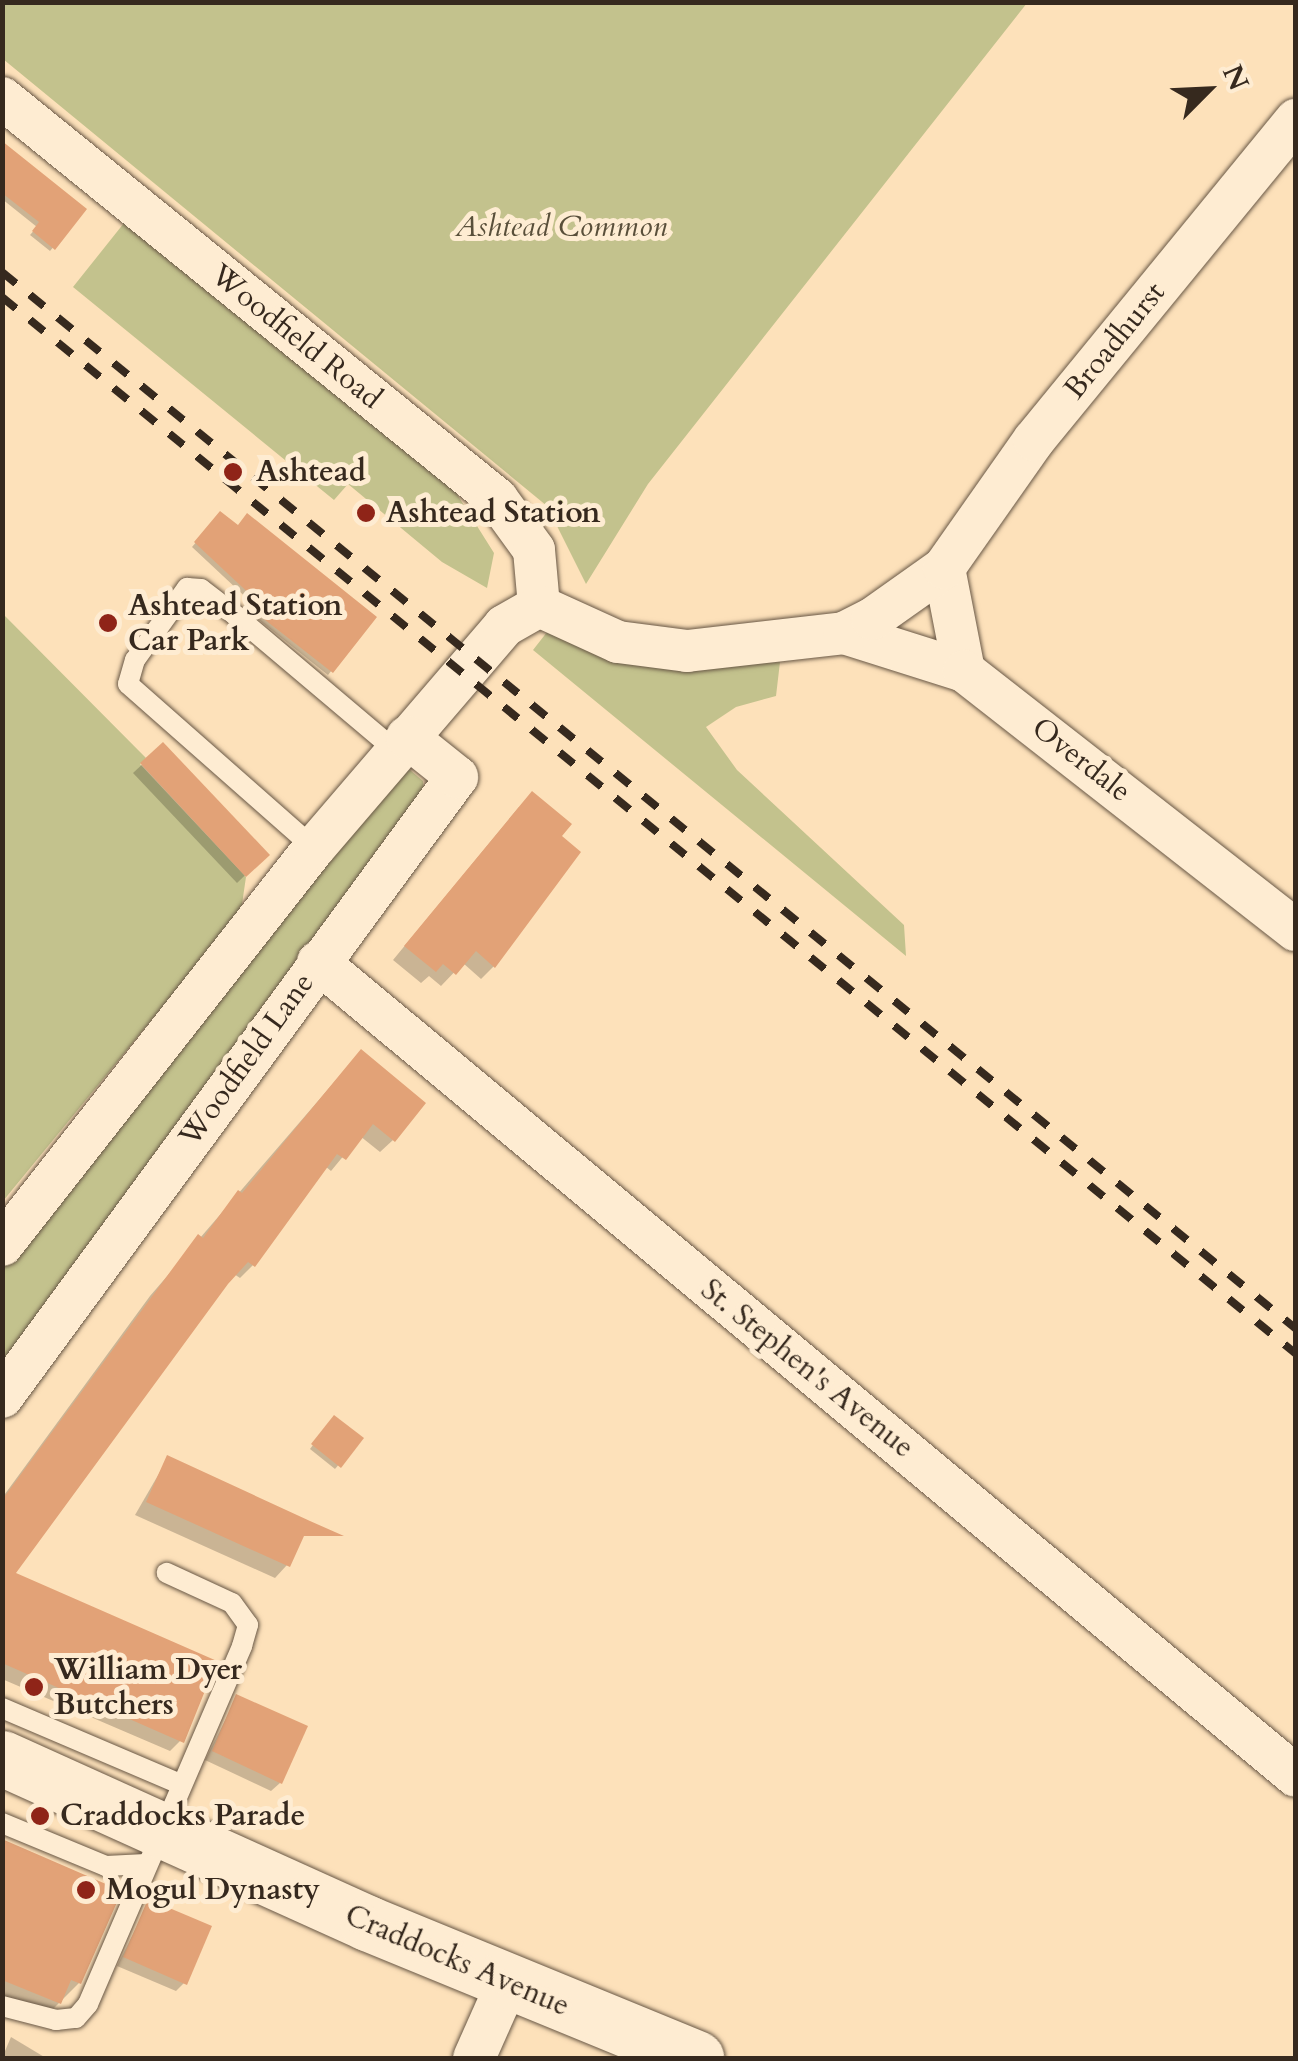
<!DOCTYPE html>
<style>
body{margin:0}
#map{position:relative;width:1298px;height:2061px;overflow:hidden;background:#fde1ba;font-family:Cardo,serif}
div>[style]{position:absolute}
.green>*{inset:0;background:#c3c28d}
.shadow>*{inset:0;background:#0003}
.building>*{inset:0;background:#e2a277}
.roads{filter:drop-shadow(0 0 2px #685745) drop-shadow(0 0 2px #685745)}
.lane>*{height:20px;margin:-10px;padding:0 10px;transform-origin:10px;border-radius:10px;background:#feecd2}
.street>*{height:42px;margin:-21px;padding:0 21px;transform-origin:21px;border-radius:21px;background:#feecd2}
.secondary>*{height:55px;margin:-27.5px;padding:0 27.5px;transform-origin:27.5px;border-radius:27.5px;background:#feecd2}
.rail>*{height:8px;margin-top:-4px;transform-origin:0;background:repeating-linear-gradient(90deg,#36291e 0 18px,transparent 0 36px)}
.dots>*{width:28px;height:28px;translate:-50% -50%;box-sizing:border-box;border:5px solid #feecd2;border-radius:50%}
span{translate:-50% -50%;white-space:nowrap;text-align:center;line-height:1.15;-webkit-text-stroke:10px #feecd2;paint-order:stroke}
.park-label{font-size:30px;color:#594f3a;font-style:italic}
.street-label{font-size:30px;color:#36291e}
.poi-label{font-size:30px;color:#36291e;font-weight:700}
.left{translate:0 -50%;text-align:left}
.frame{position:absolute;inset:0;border:5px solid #36291e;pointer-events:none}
.north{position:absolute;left:1158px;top:40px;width:100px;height:100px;-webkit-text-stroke:8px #feecd2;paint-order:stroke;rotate:66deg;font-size:28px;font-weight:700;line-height:40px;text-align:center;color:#36291e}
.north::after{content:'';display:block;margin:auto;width:35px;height:45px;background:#36291e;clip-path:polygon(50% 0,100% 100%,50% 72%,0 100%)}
</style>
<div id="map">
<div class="green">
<div style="clip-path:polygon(2px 3px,3px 2px,1027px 3px,648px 484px,586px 584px,547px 506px,3px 59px)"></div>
<div style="clip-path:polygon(128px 218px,455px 491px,494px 553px,487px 588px,442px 562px,348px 484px,334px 500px,73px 287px)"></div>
<div style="clip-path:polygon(3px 614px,146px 758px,140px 764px,246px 877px,241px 911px,3px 1201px)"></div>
<div style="clip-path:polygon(551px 627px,658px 668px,780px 662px,776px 696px,736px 707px,706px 727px,737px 770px,904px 925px,906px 956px,533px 650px)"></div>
<div style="clip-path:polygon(410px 770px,423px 781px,424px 795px,3px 1366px,3px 1256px,396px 774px)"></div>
</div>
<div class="shadow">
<div style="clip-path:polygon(2px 145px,84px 210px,50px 251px,30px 235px,37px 227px,2px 199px)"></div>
<div style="clip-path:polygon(220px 514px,374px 617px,328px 675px,249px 612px,254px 605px,192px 547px)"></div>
<div style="clip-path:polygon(163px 745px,266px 855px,237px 883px,133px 773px)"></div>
<div style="clip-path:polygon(519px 807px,558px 837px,494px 966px,481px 979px,463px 963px,441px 986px,429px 976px,421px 983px,393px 960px)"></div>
<div style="clip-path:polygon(349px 1065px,393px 1140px,380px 1152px,360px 1136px,331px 1171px,325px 1166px,253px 1265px,240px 1278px,234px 1274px,13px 1574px,183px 1738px,170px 1751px,2px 1679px,2px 1498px,150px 1296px)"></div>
<div style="clip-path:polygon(331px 1421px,361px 1438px,335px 1469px,310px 1449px)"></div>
<div style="clip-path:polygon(168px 1458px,287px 1565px,275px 1578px,135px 1515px)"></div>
<div style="clip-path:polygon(237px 1697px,280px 1783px,271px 1791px,205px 1760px)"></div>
<div style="clip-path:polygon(2px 1842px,79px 1983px,47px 2015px,2px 1997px)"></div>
<div style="clip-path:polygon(149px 1902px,184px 1983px,176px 1991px,117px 1966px)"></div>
<div style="clip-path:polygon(11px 2037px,46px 2058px,2px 2058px)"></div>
</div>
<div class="building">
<div style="clip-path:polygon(2px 141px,87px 209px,55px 250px,32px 231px,39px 222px,2px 193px)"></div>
<div style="clip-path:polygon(220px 511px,238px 525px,247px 513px,377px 617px,333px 673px,250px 608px,256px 600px,194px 542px)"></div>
<div style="clip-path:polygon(163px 742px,270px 855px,246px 877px,140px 763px)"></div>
<div style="clip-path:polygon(532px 791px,572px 824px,562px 836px,581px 852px,495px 968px,476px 951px,456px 975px,443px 964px,436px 972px,404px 946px)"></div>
<div style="clip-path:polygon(361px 1049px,426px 1103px,395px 1142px,373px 1124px,346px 1160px,337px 1154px,255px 1267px,248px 1262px,228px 1284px,16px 1573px,217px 1661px,184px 1743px,2px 1663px,2px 1500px,198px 1234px,203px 1238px,238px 1190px,242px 1193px)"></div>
<div style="clip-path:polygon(334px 1415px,364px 1438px,341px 1468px,311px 1444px)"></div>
<div style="clip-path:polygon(167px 1455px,310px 1521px,344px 1536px,304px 1536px,290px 1567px,146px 1502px)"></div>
<div style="clip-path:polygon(236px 1694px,308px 1726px,282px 1784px,212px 1751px)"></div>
<div style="clip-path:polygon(2px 1839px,122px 1891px,81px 1984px,71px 1980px,61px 2004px,2px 1980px)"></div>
<div style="clip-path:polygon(148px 1899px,212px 1926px,187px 1985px,123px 1957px)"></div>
</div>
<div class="roads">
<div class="lane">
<div style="left:314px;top:848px;width:248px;rotate:-138.6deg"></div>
<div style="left:128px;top:684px;width:25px;rotate:-74deg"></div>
<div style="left:135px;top:660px;width:89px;rotate:-54.2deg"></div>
<div style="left:187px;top:588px;width:14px;rotate:4deg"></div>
<div style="left:201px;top:589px;width:43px;rotate:37.4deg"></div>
<div style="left:235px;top:615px;width:211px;rotate:40.2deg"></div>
<div style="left:2px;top:1708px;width:191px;rotate:23.1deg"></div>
<div style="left:2px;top:1823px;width:113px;rotate:22.5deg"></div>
<div style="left:106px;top:1866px;width:40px;rotate:-2.9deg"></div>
<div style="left:2px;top:2006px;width:56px;rotate:14.5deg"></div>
<div style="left:56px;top:2020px;width:20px;rotate:-6deg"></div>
<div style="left:76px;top:2018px;width:18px;rotate:-49deg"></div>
<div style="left:88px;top:2004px;width:390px;rotate:-66.7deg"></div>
<div style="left:242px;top:1646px;width:22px;rotate:-74deg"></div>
<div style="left:248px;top:1625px;width:27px;rotate:-126deg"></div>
<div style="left:232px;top:1603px;width:72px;rotate:-155.2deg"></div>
</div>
<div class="street">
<div style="left:2px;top:98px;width:637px;rotate:39.01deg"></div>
<div style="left:497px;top:499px;width:63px;rotate:54deg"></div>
<div style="left:534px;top:550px;width:56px;rotate:84.9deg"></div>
<div style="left:944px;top:568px;width:105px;rotate:79deg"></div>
<div style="left:844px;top:633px;width:126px;rotate:17.6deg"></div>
<div style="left:964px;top:671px;width:421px;rotate:38deg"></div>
<div style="left:318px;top:962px;width:1272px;rotate:39.77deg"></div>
<div style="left:2px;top:1245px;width:505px;rotate:-51.84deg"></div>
<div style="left:314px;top:848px;width:292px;rotate:-49.4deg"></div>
<div style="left:504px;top:626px;width:40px;rotate:-29.7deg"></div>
<div style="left:539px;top:606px;width:87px;rotate:24.5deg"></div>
<div style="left:618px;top:642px;width:70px;rotate:7.4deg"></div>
<div style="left:687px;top:651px;width:158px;rotate:-6.5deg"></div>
<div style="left:844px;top:633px;width:31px;rotate:-27deg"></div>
<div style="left:872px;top:619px;width:88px;rotate:-35.3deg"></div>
<div style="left:944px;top:568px;width:156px;rotate:-54.9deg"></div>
<div style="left:1034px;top:440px;width:414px;rotate:-50.7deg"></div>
<div style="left:2px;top:1397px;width:769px;rotate:-53.73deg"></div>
<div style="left:457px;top:777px;width:64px;rotate:-141.3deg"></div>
<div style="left:474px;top:2058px;width:81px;rotate:-66deg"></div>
</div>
<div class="secondary">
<div style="left:2px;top:1758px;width:401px;rotate:24.3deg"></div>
<div style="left:367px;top:1923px;width:356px;rotate:22.3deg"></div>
</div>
</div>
<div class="rail">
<div style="left:2px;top:272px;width:1671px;rotate:39.24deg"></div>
<div style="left:2px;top:297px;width:1671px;rotate:39.24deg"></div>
</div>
<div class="dots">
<div style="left:233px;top:472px;background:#8f2418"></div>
<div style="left:366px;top:513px;background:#8f2418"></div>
<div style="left:108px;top:623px;background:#8f2418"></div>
<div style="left:34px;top:1687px;background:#8f2418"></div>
<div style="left:40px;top:1816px;background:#8f2418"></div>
<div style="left:86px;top:1890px;background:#8f2418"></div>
</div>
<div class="park-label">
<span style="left:561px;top:227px">Ashtead Common</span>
</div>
<div class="street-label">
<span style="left:296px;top:337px;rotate:39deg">Woodfield Road</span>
<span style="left:1115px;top:341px;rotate:-51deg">Broadhurst</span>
<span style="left:1081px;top:760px;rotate:38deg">Overdale</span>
<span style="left:247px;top:1060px;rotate:-54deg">Woodfield Lane</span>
<span style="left:807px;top:1369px;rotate:39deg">St. Stephen's Avenue</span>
<span style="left:457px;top:1961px;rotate:23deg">Craddocks Avenue</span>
</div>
<div class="poi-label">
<span class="left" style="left:256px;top:472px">Ashtead</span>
<span class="left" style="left:386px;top:513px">Ashtead Station</span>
<span class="left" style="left:128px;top:623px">Ashtead Station<br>Car Park</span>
<span class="left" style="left:54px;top:1687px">William Dyer<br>Butchers</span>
<span class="left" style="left:60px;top:1816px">Craddocks Parade</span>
<span class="left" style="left:106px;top:1890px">Mogul Dynasty</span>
</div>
<div class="frame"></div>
<div class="north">N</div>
</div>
